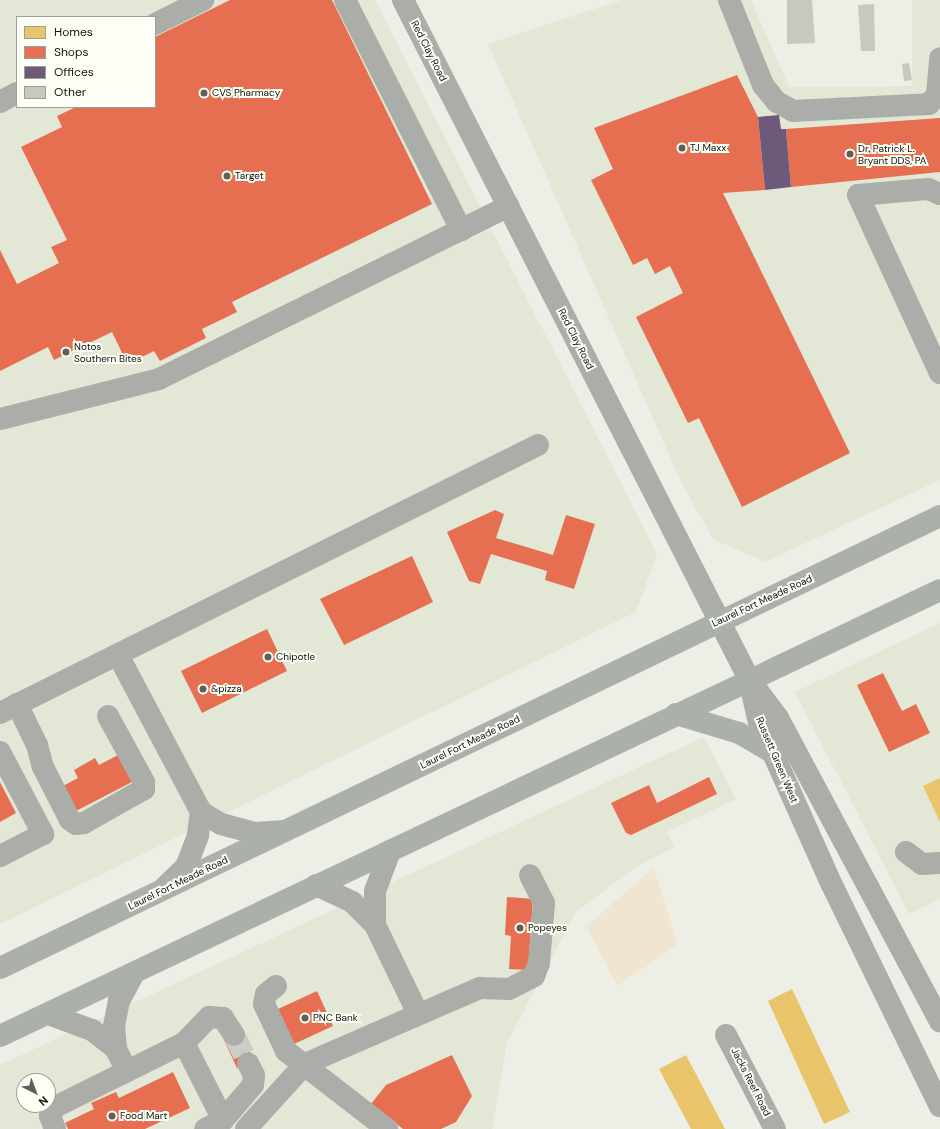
<!DOCTYPE html>
<style>
body{margin:0}
#map{position:relative;width:940px;height:1129px;overflow:hidden;background:#edefe6;font-family:"DM Sans",sans-serif}
div>[style]{position:absolute}
.built>*{inset:0;background:#e2e7d6}
.green>*{inset:0;background:#f0e5d1}
.homes>*{inset:0;background:#e9c46a}
.shops>*{inset:0;background:#e76f51}
.offices>*{inset:0;background:#6d597a}
.building>*{inset:0;background:#c9c8bd}
.minor-tunnel>*{height:22px;margin-top:-11px;transform-origin:0;background:repeating-linear-gradient(90deg,#cccec5 0 22px,transparent 0 33px)}
.minor>*{height:22px;margin:-11px;padding:0 11px;transform-origin:11px;border-radius:11px;background:#abaea8}
.major>*{height:22px;margin:-11px;padding:0 11px;transform-origin:11px;border-radius:11px;background:#acb0aa}
.dots>*{width:11px;height:11px;translate:-50% -50%;box-sizing:border-box;border:2px solid #fcfff5;border-radius:50%}
span{translate:-50% -50%;white-space:nowrap;text-align:center;line-height:1.15;-webkit-text-stroke:4px #fcfff5;paint-order:stroke}
.street-label{font-size:10px;color:#10110c}
.poi-label{font-size:10px;color:#10110c}
.left{translate:0 -50%;text-align:left}
.legend{position:absolute;left:16px;top:16px;width:140px;height:92px;box-sizing:border-box;background:#fcfff5;border:1px solid #9ea098;margin:0;padding:5px 7px;list-style:none;font-size:12px;color:#10110c}
.legend li{display:flex;align-items:center;gap:8px;height:20px}
.legend b{width:20px;border:1px solid #9ea098}
.north{position:absolute;left:16px;top:1073px;width:40px;height:40px;box-sizing:border-box;background:#fcfff5;border:1px solid #9ea098;border-radius:50%;rotate:138deg;font-size:11px;font-weight:700;line-height:16px;text-align:center;color:#10110c}
.north::after{content:'';display:block;margin:auto;width:14px;height:18px;background:#5d5f58;clip-path:polygon(50% 0,100% 100%,50% 72%,0 100%)}
</style>
<div id="map">
<div class="built">
<div style="clip-path:polygon(evenodd,0 0,375px 0,657px 554px,636px 612px,0 924px,0 0,17px 17px,155px 17px,155px 107px,17px 107px,17px 17px)"></div>
<div style="clip-path:polygon(622px 0,751px 0,789px 87px,912px 86px,912px 0,940px 0,940px 480px,765px 562px,713px 539px,682px 484px,488px 44px)"></div>
<div style="clip-path:polygon(940px 623px,940px 899px,909px 914px,795px 692px)"></div>
<div style="clip-path:polygon(evenodd,704px 737px,736px 799px,667px 832px,674px 847px,637px 866px,576px 912px,507px 1043px,492px 1129px,0 1129px,0 1065px,704px 737px,24px 1081px,48px 1081px,48px 1105px,24px 1105px,24px 1081px)"></div>
</div>
<div class="green">
<div style="clip-path:polygon(654px 868px,678px 945px,617px 986px,586px 926px)"></div>
</div>
<div class="homes">
<div style="clip-path:polygon(940px 778px,940px 822px,923px 786px)"></div>
<div style="clip-path:polygon(792px 989px,850px 1112px,824px 1124px,768px 1001px)"></div>
<div style="clip-path:polygon(686px 1055px,725px 1129px,691px 1129px,659px 1069px)"></div>
</div>
<div class="shops">
<div style="clip-path:polygon(230px 0,332px 0,432px 204px,232px 302px,237px 312px,202px 329px,206px 338px,160px 361px,154px 351px,130px 363px,126px 361px,112px 332px,54px 360px,48px 347px,0 371px,0 250px,17px 284px,59px 263px,51px 247px,67px 240px,21px 147px,62px 127px,57px 116px,76px 107px,155px 107px,155px 37px)"></div>
<div style="clip-path:polygon(737px 75px,758px 117px,765px 190px,723px 193px,850px 453px,742px 507px,699px 418px,688px 423px,636px 317px,683px 293px,670px 266px,655px 274px,647px 258px,633px 265px,591px 180px,613px 169px,594px 128px)"></div>
<div style="clip-path:polygon(940px 118px,940px 172px,791px 187px,786px 129px)"></div>
<div style="clip-path:polygon(495px 510px,504px 514px,496px 538px,553px 555px,566px 515px,595px 524px,574px 589px,545px 580px,547px 571px,491px 554px,480px 584px,469px 581px,447px 532px)"></div>
<div style="clip-path:polygon(412px 556px,433px 602px,344px 645px,320px 599px)"></div>
<div style="clip-path:polygon(267px 629px,287px 671px,202px 713px,181px 671px)"></div>
<div style="clip-path:polygon(883px 673px,902px 711px,916px 704px,930px 733px,889px 752px,857px 685px)"></div>
<div style="clip-path:polygon(118px 755px,132px 782px,74px 812px,61px 787px,78px 778px,74px 770px,95px 758px,99px 765px)"></div>
<div style="clip-path:polygon(709px 777px,717px 794px,631px 835px,626px 833px,611px 803px,649px 785px,657px 803px)"></div>
<div style="clip-path:polygon(0 782px,16px 813px,0 822px)"></div>
<div style="clip-path:polygon(507px 897px,533px 899px,528px 970px,509px 969px,511px 936px,505px 935px)"></div>
<div style="clip-path:polygon(317px 991px,333px 1026px,294px 1044px,278px 1009px)"></div>
<div style="clip-path:polygon(240px 1032px,254px 1060px,237px 1068px,224px 1040px)"></div>
<div style="clip-path:polygon(452px 1055px,472px 1096px,456px 1122px,441px 1129px,403px 1129px,371px 1104px,386px 1085px)"></div>
<div style="clip-path:polygon(173px 1072px,190px 1108px,145px 1129px,68px 1129px,65px 1123px,94px 1109px,91px 1103px,116px 1092px,119px 1098px)"></div>
</div>
<div class="offices">
<div style="clip-path:polygon(779px 115px,781px 129px,786px 129px,791px 187px,765px 190px,758px 117px)"></div>
</div>
<div class="building">
<div style="clip-path:polygon(787px 0,812px 0,815px 43px,787px 44px)"></div>
<div style="clip-path:polygon(874px 4px,875px 51px,861px 51px,858px 5px)"></div>
<div style="clip-path:polygon(902px 64px,909px 63px,912px 80px,904px 81px)"></div>
</div>
<div class="minor-tunnel">
<div style="left:234px;top:1035px;width:31px;rotate:63deg"></div>
</div>
<div class="minor">
<div style="left:345px;top:0;width:258px;rotate:63.2deg"></div>
<div style="left:403px;top:0;width:762px;rotate:63deg"></div>
<div style="left:749px;top:679px;width:49px;rotate:53.4deg"></div>
<div style="left:778px;top:718px;width:344px;rotate:61.9deg"></div>
<div style="left:729px;top:0;width:92px;rotate:68.2deg"></div>
<div style="left:763px;top:85px;width:22px;rotate:51deg"></div>
<div style="left:777px;top:102px;width:18px;rotate:29deg"></div>
<div style="left:793px;top:111px;width:136px;rotate:-2.9deg"></div>
<div style="left:929px;top:104px;width:12px;rotate:-48deg"></div>
<div style="left:937px;top:95px;width:37px;rotate:-85deg"></div>
<div style="left:155px;top:24px;width:54px;rotate:-26.6deg"></div>
<div style="left:0;top:102px;width:19px;rotate:-28deg"></div>
<div style="left:940px;top:194px;width:13px;rotate:-157deg"></div>
<div style="left:928px;top:189px;width:70px;rotate:175.1deg"></div>
<div style="left:858px;top:195px;width:196px;rotate:65.3deg"></div>
<div style="left:0;top:419px;width:164px;rotate:-14.1deg"></div>
<div style="left:159px;top:379px;width:390px;rotate:-26.3deg"></div>
<div style="left:118px;top:655px;width:178px;rotate:62.1deg"></div>
<div style="left:201px;top:812px;width:23px;rotate:31deg"></div>
<div style="left:221px;top:824px;width:35px;rotate:15deg"></div>
<div style="left:255px;top:833px;width:30px;rotate:-4deg"></div>
<div style="left:751px;top:688px;width:35px;rotate:77deg"></div>
<div style="left:759px;top:722px;width:179px;rotate:65.9deg"></div>
<div style="left:832px;top:885px;width:246px;rotate:64deg"></div>
<div style="left:17px;top:704px;width:46px;rotate:64deg"></div>
<div style="left:37px;top:745px;width:23px;rotate:75deg"></div>
<div style="left:43px;top:767px;width:59px;rotate:63deg"></div>
<div style="left:70px;top:820px;width:7px;rotate:34deg"></div>
<div style="left:76px;top:824px;width:8px;rotate:-7deg"></div>
<div style="left:84px;top:823px;width:69px;rotate:-29.5deg"></div>
<div style="left:144px;top:789px;width:7px;rotate:-90deg"></div>
<div style="left:144px;top:782px;width:75px;rotate:-118.6deg"></div>
<div style="left:0;top:713px;width:601px;rotate:-26.48deg"></div>
<div style="left:0;top:752px;width:93px;rotate:62.3deg"></div>
<div style="left:43px;top:834px;width:48px;rotate:152.9deg"></div>
<div style="left:906px;top:852px;width:20px;rotate:37deg"></div>
<div style="left:922px;top:864px;width:18px;rotate:-3deg"></div>
<div style="left:316px;top:885px;width:40px;rotate:25deg"></div>
<div style="left:352px;top:902px;width:33px;rotate:45deg"></div>
<div style="left:375px;top:925px;width:97px;rotate:64.2deg"></div>
<div style="left:165px;top:887px;width:29px;rotate:-44deg"></div>
<div style="left:186px;top:867px;width:34px;rotate:-69deg"></div>
<div style="left:198px;top:835px;width:23px;rotate:-83deg"></div>
<div style="left:375px;top:925px;width:34px;rotate:-90deg"></div>
<div style="left:375px;top:891px;width:43px;rotate:-69.4deg"></div>
<div style="left:276px;top:986px;width:13px;rotate:141deg"></div>
<div style="left:266px;top:994px;width:10px;rotate:101deg"></div>
<div style="left:264px;top:1004px;width:52px;rotate:64.9deg"></div>
<div style="left:286px;top:1051px;width:128px;rotate:37.7deg"></div>
<div style="left:48px;top:1014px;width:47px;rotate:20deg"></div>
<div style="left:92px;top:1030px;width:31px;rotate:38deg"></div>
<div style="left:726px;top:1035px;width:106px;rotate:62.5deg"></div>
<div style="left:184px;top:1043px;width:36px;rotate:-46deg"></div>
<div style="left:209px;top:1017px;width:14px;rotate:4deg"></div>
<div style="left:223px;top:1018px;width:20px;rotate:57deg"></div>
<div style="left:127px;top:1071px;width:25px;rotate:-117deg"></div>
<div style="left:116px;top:1049px;width:23px;rotate:-95deg"></div>
<div style="left:114px;top:1026px;width:25px;rotate:-79deg"></div>
<div style="left:119px;top:1001px;width:32px;rotate:-62deg"></div>
<div style="left:223px;top:1120px;width:46px;rotate:-49.4deg"></div>
<div style="left:253px;top:1085px;width:10px;rotate:-84deg"></div>
<div style="left:254px;top:1075px;width:13px;rotate:-117deg"></div>
<div style="left:55px;top:1129px;width:14px;rotate:-111deg"></div>
<div style="left:50px;top:1116px;width:10px;rotate:-61deg"></div>
<div style="left:55px;top:1107px;width:144px;rotate:-26.4deg"></div>
<div style="left:184px;top:1043px;width:86px;rotate:63.1deg"></div>
<div style="left:223px;top:1120px;width:20px;rotate:153deg"></div>
<div style="left:246px;top:1129px;width:88px;rotate:-47.8deg"></div>
<div style="left:305px;top:1064px;width:191px;rotate:-23.5deg"></div>
<div style="left:480px;top:988px;width:29px;rotate:2deg"></div>
<div style="left:509px;top:989px;width:28px;rotate:-27deg"></div>
<div style="left:534px;top:976px;width:14px;rotate:-69deg"></div>
<div style="left:539px;top:963px;width:60px;rotate:-85.2deg"></div>
<div style="left:544px;top:903px;width:31px;rotate:-117deg"></div>
</div>
<div class="major">
<div style="left:676px;top:714px;width:66px;rotate:16.8deg"></div>
<div style="left:739px;top:733px;width:39px;rotate:30deg"></div>
<div style="left:0;top:968px;width:1043px;rotate:-25.68deg"></div>
<div style="left:0;top:1036px;width:1040px;rotate:-25.38deg"></div>
</div>
<div class="dots">
<div style="left:204px;top:93px;background:#5d5f58"></div>
<div style="left:682px;top:148px;background:#5d5f58"></div>
<div style="left:850px;top:154px;background:#5d5f58"></div>
<div style="left:227px;top:176px;background:#5d5f58"></div>
<div style="left:66px;top:352px;background:#5d5f58"></div>
<div style="left:268px;top:657px;background:#5d5f58"></div>
<div style="left:203px;top:689px;background:#5d5f58"></div>
<div style="left:520px;top:928px;background:#5d5f58"></div>
<div style="left:305px;top:1018px;background:#5d5f58"></div>
<div style="left:112px;top:1116px;background:#5d5f58"></div>
</div>
<div class="street-label">
<span style="left:429px;top:51px;rotate:63deg">Red Clay Road</span>
<span style="left:576px;top:339px;rotate:63deg">Red Clay Road</span>
<span style="left:762px;top:601px;rotate:-25deg">Laurel Fort Meade Road</span>
<span style="left:470px;top:742px;rotate:-26deg">Laurel Fort Meade Road</span>
<span style="left:777px;top:760px;rotate:67deg">Russett Green West</span>
<span style="left:178px;top:883px;rotate:-26deg">Laurel Fort Meade Road</span>
<span style="left:751px;top:1082px;rotate:63deg">Jacks Reef Road</span>
</div>
<div class="poi-label">
<span class="left" style="left:212px;top:93px">CVS Pharmacy</span>
<span class="left" style="left:690px;top:148px">TJ Maxx</span>
<span class="left" style="left:858px;top:154px">Dr. Patrick L.<br>Bryant DDS, PA</span>
<span class="left" style="left:235px;top:176px">Target</span>
<span class="left" style="left:74px;top:352px">Notos<br>Southern Bites</span>
<span class="left" style="left:276px;top:657px">Chipotle</span>
<span class="left" style="left:211px;top:689px">&amp;pizza</span>
<span class="left" style="left:528px;top:928px">Popeyes</span>
<span class="left" style="left:313px;top:1018px">PNC Bank</span>
<span class="left" style="left:120px;top:1116px">Food Mart</span>
</div>
<ul class="legend">
<li><b style="height:11px;background:#e9c46a"></b>Homes</li>
<li><b style="height:11px;background:#e76f51"></b>Shops</li>
<li><b style="height:11px;background:#6d597a"></b>Offices</li>
<li><b style="height:11px;background:#c9c8bd"></b>Other</li>
</ul>
<div class="north">N</div>
</div>
